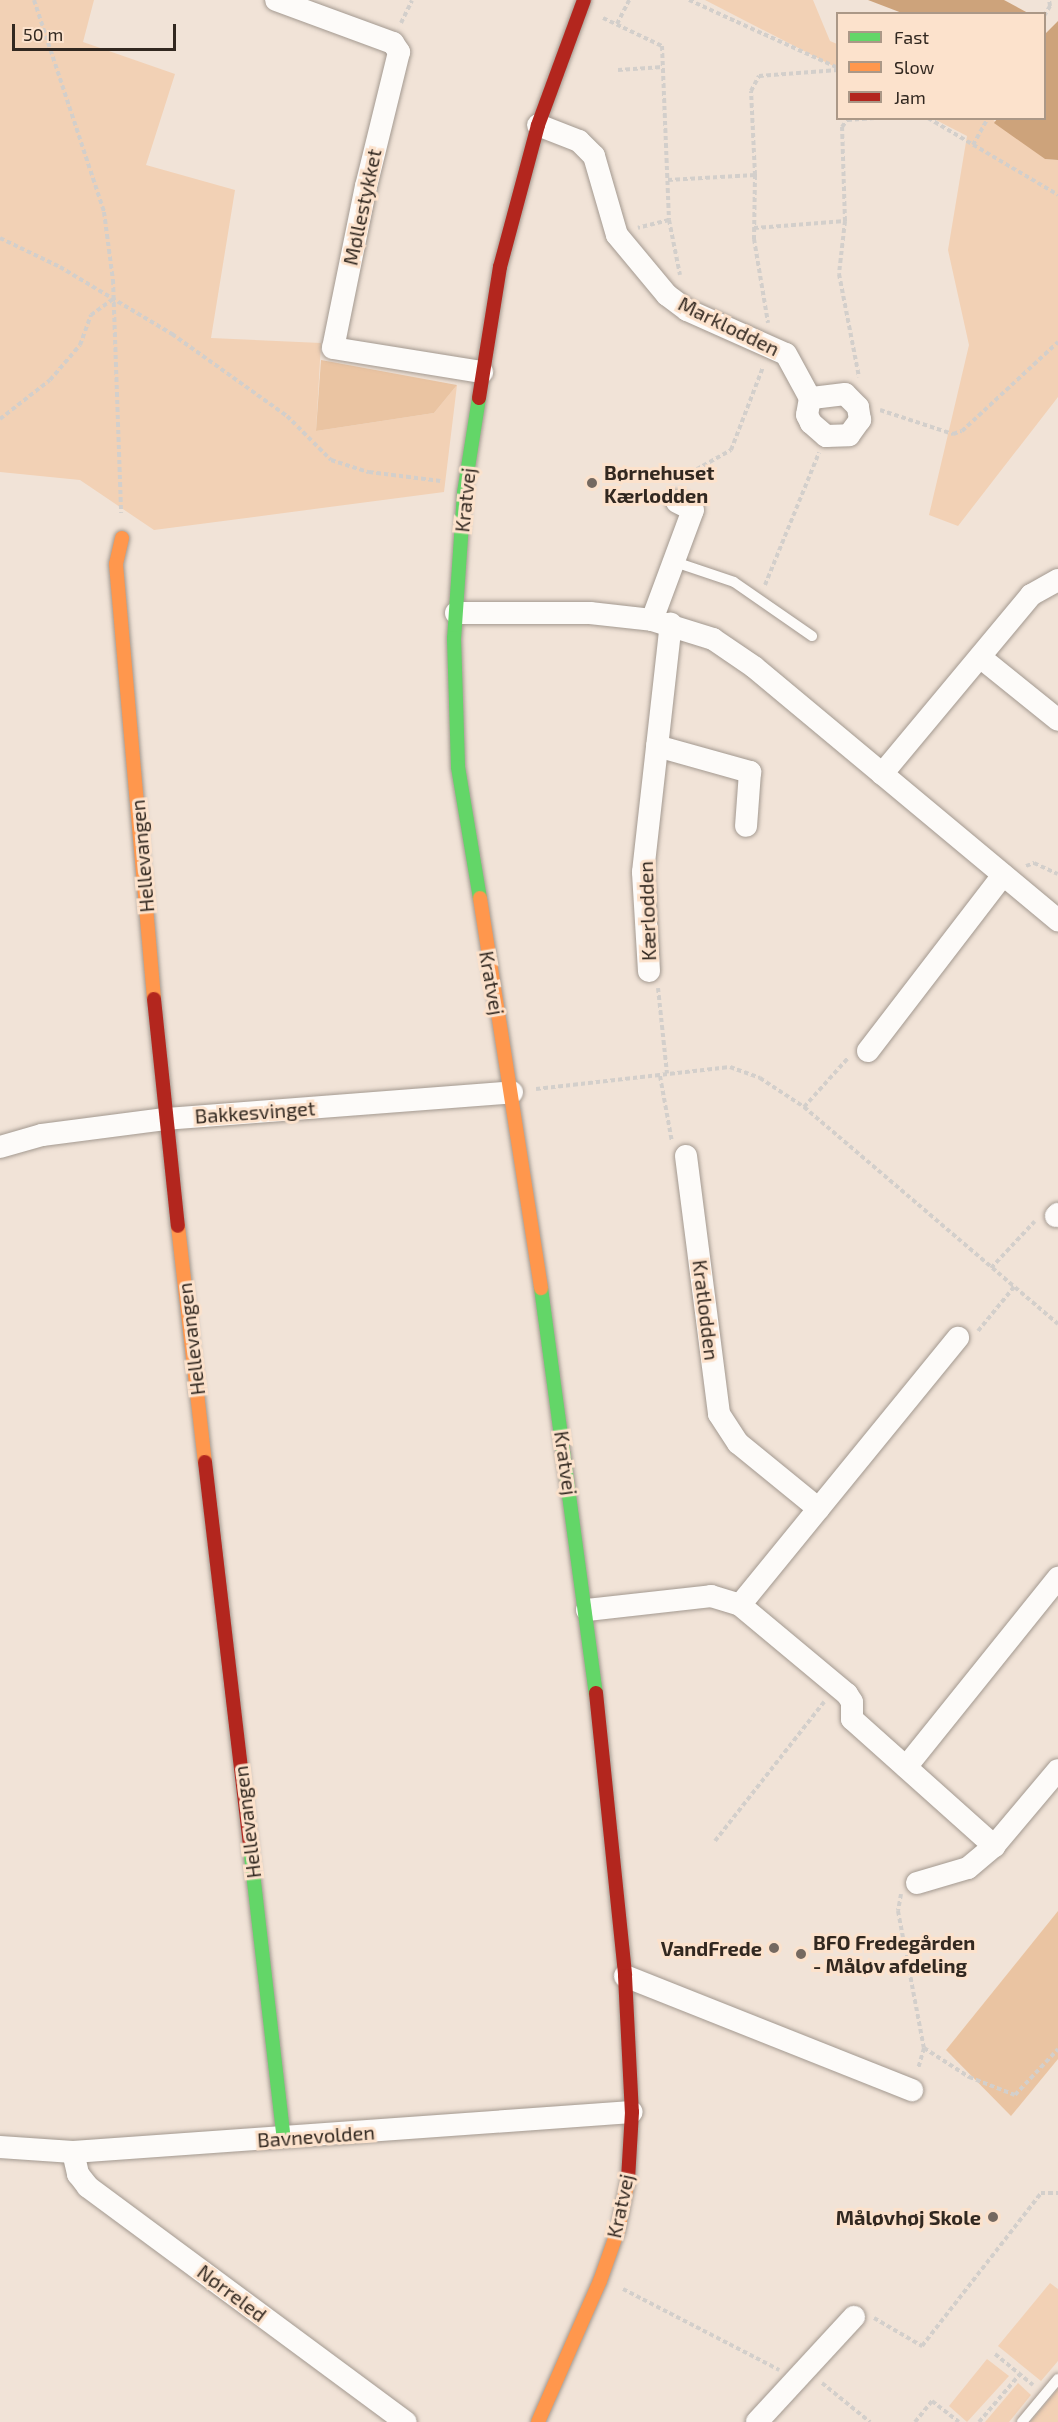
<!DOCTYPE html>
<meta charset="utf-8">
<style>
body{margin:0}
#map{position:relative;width:1058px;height:2422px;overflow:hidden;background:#f1e3d7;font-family:"Exo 2",sans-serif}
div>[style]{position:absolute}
.green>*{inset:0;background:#f2d1b5}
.forest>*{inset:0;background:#eac4a2}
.water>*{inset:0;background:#cda37b}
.path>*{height:4px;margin-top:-2px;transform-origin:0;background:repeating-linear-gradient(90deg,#d3cfcb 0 4.5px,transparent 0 7.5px)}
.roads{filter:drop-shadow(0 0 2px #a39990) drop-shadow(0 0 2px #a39990)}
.lane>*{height:10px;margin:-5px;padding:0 5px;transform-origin:5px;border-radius:5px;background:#fdfbf9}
.street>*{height:22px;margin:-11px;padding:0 11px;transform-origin:11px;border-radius:11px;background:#fdfbf9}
.fast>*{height:14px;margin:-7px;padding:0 7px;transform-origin:7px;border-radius:7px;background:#63d668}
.slow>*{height:14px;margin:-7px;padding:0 7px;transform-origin:7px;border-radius:7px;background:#ff974d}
.jam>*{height:14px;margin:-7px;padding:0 7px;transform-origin:7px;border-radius:7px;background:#b3261e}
.dots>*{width:16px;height:16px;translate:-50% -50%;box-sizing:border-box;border:3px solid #fce2cc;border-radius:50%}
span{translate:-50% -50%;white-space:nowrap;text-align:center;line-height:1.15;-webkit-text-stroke:6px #fce2cc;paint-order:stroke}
.street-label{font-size:20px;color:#322820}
.poi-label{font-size:20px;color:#322820;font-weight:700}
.left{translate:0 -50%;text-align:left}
.right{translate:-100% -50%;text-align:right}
.legend{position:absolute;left:836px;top:12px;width:210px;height:108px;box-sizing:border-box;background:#fce2cc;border:2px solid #ab9887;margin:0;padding:8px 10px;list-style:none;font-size:18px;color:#322820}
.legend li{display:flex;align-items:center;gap:12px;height:30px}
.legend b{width:30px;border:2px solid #ab9887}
.scale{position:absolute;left:12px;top:24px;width:164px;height:27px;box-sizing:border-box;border:3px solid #322820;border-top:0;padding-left:8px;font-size:18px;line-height:21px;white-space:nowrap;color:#322820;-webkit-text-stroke:4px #fce2cc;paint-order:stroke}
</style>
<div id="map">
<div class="green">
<div style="clip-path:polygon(0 0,94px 0,83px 42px,175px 74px,146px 165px,235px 190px,211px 338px,321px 343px,316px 431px,434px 413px,457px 385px,444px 492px,154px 530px,80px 480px,0 472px)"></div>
<div style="clip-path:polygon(705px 0,813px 0,830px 41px,837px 44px,837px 68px)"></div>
<div style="clip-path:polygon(934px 119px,992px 119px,1045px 159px,1058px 160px,1058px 397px,958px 526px,929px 515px,969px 345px,948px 250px,967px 136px)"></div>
<div style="clip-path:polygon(1050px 2283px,1058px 2289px,1058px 2361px,1041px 2381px,998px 2346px)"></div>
<div style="clip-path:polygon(987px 2359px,1009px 2376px,967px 2422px,949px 2406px)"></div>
<div style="clip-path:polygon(1018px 2383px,1031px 2395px,1009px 2422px,985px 2422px)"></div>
<div style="clip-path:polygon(1058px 2389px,1058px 2422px,1030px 2422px)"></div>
</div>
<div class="forest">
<div style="clip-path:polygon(321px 360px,457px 385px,434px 413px,316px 431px)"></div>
<div style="clip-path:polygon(1058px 1911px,1058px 2059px,1011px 2116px,946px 2050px)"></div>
</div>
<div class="water">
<div style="clip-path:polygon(868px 0,1004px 0,1028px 13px,902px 13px)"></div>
<div style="clip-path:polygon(1058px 21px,1058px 160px,1045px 159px,994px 123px,997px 119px,1044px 118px,1045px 34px)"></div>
</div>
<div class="path">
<div style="left:34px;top:0;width:223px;rotate:71.7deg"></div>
<div style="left:104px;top:212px;width:69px;rotate:82.5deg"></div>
<div style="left:113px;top:280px;width:233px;rotate:88deg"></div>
<div style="left:689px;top:0;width:164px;rotate:24.5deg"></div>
<div style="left:1044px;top:16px;width:12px;rotate:-59deg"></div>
<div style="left:1050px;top:6px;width:6px;rotate:-99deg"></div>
<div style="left:603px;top:18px;width:65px;rotate:25.4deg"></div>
<div style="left:662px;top:46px;width:174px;rotate:87.7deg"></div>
<div style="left:669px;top:220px;width:32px;rotate:166deg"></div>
<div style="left:401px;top:23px;width:25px;rotate:-64deg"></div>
<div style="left:617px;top:24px;width:27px;rotate:-63deg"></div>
<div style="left:618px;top:70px;width:45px;rotate:-3.8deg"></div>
<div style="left:928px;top:118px;width:151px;rotate:30.6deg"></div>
<div style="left:973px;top:145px;width:31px;rotate:-61deg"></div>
<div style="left:755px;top:175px;width:64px;rotate:90.9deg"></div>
<div style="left:754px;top:239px;width:85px;rotate:80.5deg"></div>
<div style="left:668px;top:180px;width:87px;rotate:-3.3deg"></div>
<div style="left:755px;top:175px;width:84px;rotate:-92.7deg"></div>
<div style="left:751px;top:91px;width:17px;rotate:-62deg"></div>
<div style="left:759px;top:76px;width:79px;rotate:-4.3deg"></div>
<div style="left:669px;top:220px;width:56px;rotate:78.7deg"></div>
<div style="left:845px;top:221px;width:53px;rotate:96.5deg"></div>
<div style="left:839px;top:274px;width:105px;rotate:79deg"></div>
<div style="left:754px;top:228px;width:91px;rotate:-4.4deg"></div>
<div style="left:845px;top:221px;width:94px;rotate:-91.8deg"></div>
<div style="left:842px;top:127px;width:9px;rotate:-54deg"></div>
<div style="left:847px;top:120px;width:32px;rotate:-4deg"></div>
<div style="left:0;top:238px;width:67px;rotate:25.8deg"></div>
<div style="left:60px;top:267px;width:131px;rotate:30.9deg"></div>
<div style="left:172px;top:334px;width:141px;rotate:35.5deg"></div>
<div style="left:287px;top:416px;width:62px;rotate:45deg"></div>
<div style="left:331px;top:460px;width:40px;rotate:18deg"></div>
<div style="left:369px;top:472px;width:72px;rotate:7.2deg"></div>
<div style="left:880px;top:410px;width:77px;rotate:18.2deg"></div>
<div style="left:953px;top:434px;width:9px;rotate:-18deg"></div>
<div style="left:962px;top:431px;width:131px;rotate:-42.8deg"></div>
<div style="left:0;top:419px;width:63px;rotate:-38deg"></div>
<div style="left:50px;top:380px;width:46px;rotate:-49.4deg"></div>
<div style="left:80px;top:345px;width:32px;rotate:-70deg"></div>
<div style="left:91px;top:315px;width:27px;rotate:-36deg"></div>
<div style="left:686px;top:482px;width:10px;rotate:-66deg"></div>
<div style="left:690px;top:473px;width:47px;rotate:-29.3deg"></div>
<div style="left:731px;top:450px;width:89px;rotate:-68.9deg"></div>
<div style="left:765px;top:585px;width:143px;rotate:-67.8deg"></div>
<div style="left:1026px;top:866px;width:9px;rotate:-21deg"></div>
<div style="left:1034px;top:863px;width:26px;rotate:25deg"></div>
<div style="left:658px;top:988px;width:86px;rotate:84deg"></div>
<div style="left:660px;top:1076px;width:67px;rotate:79.7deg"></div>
<div style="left:536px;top:1089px;width:195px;rotate:-6.5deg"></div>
<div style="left:730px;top:1067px;width:32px;rotate:20deg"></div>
<div style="left:760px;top:1078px;width:53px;rotate:33.4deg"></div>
<div style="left:804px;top:1107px;width:334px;rotate:40.5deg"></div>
<div style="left:804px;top:1107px;width:67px;rotate:-48deg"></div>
<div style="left:991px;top:1268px;width:64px;rotate:-46.9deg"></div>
<div style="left:978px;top:1331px;width:57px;rotate:-50.7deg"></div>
<div style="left:715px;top:1841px;width:177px;rotate:-51.9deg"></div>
<div style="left:901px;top:1894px;width:17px;rotate:100deg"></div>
<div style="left:898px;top:1911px;width:139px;rotate:79.3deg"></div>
<div style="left:924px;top:2048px;width:22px;rotate:106deg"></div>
<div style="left:924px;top:2048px;width:54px;rotate:32.8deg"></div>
<div style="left:969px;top:2077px;width:49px;rotate:21.4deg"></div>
<div style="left:1015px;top:2095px;width:63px;rotate:-46.9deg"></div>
<div style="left:623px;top:2289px;width:176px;rotate:27.4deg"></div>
<div style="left:874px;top:2318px;width:56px;rotate:30.3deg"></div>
<div style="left:922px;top:2346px;width:194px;rotate:-52.1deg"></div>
<div style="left:1041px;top:2193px;width:17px"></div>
<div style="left:995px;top:2354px;width:49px;rotate:39.2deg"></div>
<div style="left:822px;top:2383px;width:62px;rotate:39.1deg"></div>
<div style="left:915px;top:2422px;width:27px;rotate:-51deg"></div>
<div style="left:932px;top:2401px;width:34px;rotate:38deg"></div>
<div style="left:979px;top:2422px;width:63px;rotate:-49.5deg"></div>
</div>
<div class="roads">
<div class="lane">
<div style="left:672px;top:561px;width:65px;rotate:18.7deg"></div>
<div style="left:734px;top:582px;width:95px;rotate:34.7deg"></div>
<div style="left:1022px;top:2422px;width:56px;rotate:-50.1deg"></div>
</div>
<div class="street">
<div style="left:276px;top:0;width:125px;rotate:20.2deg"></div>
<div style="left:393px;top:43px;width:11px;rotate:56deg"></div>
<div style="left:399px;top:52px;width:138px;rotate:103.8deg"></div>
<div style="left:366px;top:186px;width:165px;rotate:101.5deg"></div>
<div style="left:333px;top:348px;width:151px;rotate:9.2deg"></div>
<div style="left:538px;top:125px;width:44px;rotate:21.3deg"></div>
<div style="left:579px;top:141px;width:21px;rotate:45deg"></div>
<div style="left:594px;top:156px;width:82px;rotate:73.8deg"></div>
<div style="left:617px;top:235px;width:78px;rotate:50.2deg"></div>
<div style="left:667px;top:295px;width:25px;rotate:37deg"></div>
<div style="left:687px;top:310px;width:108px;rotate:24deg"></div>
<div style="left:786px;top:354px;width:50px;rotate:61.4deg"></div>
<div style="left:810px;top:398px;width:17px;rotate:100deg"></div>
<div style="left:807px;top:415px;width:9px;rotate:63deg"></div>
<div style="left:811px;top:423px;width:20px;rotate:41deg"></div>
<div style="left:826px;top:436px;width:23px;rotate:-2deg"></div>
<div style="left:849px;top:435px;width:19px;rotate:-54deg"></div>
<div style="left:860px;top:420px;width:13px;rotate:-99deg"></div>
<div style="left:858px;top:407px;width:18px;rotate:-135deg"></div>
<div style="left:845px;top:394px;width:35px;rotate:173deg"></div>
<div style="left:456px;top:613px;width:134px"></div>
<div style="left:590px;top:613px;width:62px;rotate:6.4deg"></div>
<div style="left:652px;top:620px;width:64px;rotate:17.3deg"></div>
<div style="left:713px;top:639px;width:50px;rotate:34.3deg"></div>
<div style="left:754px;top:667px;width:396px;rotate:39.8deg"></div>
<div style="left:652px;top:620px;width:117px;rotate:-69.6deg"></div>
<div style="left:693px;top:510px;width:18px;rotate:-153deg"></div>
<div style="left:980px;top:657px;width:100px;rotate:38.9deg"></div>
<div style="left:657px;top:746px;width:97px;rotate:15.6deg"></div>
<div style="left:750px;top:772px;width:54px;rotate:94.2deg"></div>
<div style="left:882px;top:774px;width:233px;rotate:-50.2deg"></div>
<div style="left:1031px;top:595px;width:31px;rotate:-29deg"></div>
<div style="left:649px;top:971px;width:99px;rotate:-93.5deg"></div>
<div style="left:643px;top:872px;width:250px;rotate:-83.6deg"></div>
<div style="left:868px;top:1051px;width:222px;rotate:-52.5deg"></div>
<div style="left:0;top:1147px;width:44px;rotate:-15.9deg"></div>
<div style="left:42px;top:1135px;width:124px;rotate:-7.4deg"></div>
<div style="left:165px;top:1119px;width:348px;rotate:-4.4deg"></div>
<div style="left:686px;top:1156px;width:260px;rotate:82.7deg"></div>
<div style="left:719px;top:1414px;width:35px;rotate:57deg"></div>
<div style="left:738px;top:1443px;width:104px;rotate:39.2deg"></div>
<div style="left:1056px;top:1216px;width:3px;rotate:-45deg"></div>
<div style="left:740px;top:1605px;width:345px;rotate:-50.8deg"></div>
<div style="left:587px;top:1610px;width:125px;rotate:-6.4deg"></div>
<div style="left:711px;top:1596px;width:30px;rotate:17deg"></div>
<div style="left:740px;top:1605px;width:139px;rotate:39.8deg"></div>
<div style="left:847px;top:1694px;width:9px;rotate:58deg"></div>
<div style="left:852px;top:1702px;width:17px;rotate:90deg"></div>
<div style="left:852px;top:1719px;width:191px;rotate:41.8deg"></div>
<div style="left:906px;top:1767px;width:243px;rotate:-51.2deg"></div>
<div style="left:917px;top:1883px;width:53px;rotate:-16.4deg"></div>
<div style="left:968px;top:1868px;width:34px;rotate:-40deg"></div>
<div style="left:994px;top:1846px;width:99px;rotate:-49.9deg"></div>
<div style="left:625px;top:1976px;width:309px;rotate:21.7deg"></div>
<div style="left:0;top:2147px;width:73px;rotate:3.9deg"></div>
<div style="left:73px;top:2152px;width:560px;rotate:-4.09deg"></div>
<div style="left:73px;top:2152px;width:23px;rotate:77deg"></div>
<div style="left:78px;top:2174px;width:16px;rotate:52deg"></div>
<div style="left:88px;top:2187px;width:395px;rotate:36.5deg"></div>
<div style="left:757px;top:2422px;width:143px;rotate:-47.3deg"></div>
</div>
<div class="fast">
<div style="left:479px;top:398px;width:96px;rotate:99deg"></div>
<div style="left:464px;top:493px;width:145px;rotate:93.9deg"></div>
<div style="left:454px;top:638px;width:129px;rotate:88.2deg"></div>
<div style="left:458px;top:767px;width:133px;rotate:80.5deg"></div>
<div style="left:541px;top:1288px;width:409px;rotate:82.3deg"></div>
<div style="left:250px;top:1847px;width:294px;rotate:83.4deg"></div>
</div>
<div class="slow">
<div style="left:122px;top:538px;width:27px;rotate:103deg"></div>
<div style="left:116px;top:564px;width:437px;rotate:85deg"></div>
<div style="left:480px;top:898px;width:395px;rotate:81.1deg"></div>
<div style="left:178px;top:1226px;width:238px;rotate:83.5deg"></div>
<div style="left:538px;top:2422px;width:154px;rotate:-66.3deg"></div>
<div style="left:600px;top:2281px;width:54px;rotate:-70.6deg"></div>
<div style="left:618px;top:2230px;width:51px;rotate:-78.7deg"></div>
</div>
<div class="jam">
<div style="left:479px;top:398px;width:133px;rotate:-80.9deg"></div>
<div style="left:500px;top:267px;width:147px;rotate:-75deg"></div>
<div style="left:538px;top:125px;width:133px;rotate:-69.8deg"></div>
<div style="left:154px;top:999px;width:228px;rotate:84deg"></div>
<div style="left:205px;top:1462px;width:388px;rotate:83.3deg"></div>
<div style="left:596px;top:1693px;width:284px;rotate:84.1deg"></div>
<div style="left:625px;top:1976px;width:136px;rotate:87.1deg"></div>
<div style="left:632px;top:2112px;width:68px;rotate:93.4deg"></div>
</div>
</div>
<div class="dots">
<div style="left:592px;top:483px;background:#756960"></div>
<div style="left:774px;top:1948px;background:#756960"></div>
<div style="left:801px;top:1954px;background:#756960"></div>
<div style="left:993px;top:2217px;background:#756960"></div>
</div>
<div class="street-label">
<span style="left:362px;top:207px;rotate:-78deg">Møllestykket</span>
<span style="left:729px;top:326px;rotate:26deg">Marklodden</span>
<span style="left:465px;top:500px;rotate:-84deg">Kratvej</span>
<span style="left:142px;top:856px;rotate:-95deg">Hellevangen</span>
<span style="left:647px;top:911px;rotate:-92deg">Kærlodden</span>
<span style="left:492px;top:983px;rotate:80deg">Kratvej</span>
<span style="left:255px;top:1112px;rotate:-4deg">Bakkesvinget</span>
<span style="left:706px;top:1310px;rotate:83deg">Kratlodden</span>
<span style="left:191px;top:1339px;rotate:-97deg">Hellevangen</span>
<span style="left:566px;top:1463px;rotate:82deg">Kratvej</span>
<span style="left:247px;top:1822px;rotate:-97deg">Hellevangen</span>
<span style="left:316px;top:2136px;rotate:-4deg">Bavnevolden</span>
<span style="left:620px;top:2206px;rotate:-78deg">Kratvej</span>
<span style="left:232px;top:2293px;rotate:37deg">Nørreled</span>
</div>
<div class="poi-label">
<span class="left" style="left:604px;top:484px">Børnehuset<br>Kærlodden</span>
<span class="left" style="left:813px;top:1954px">BFO Fredegården<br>- Måløv afdeling</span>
<span class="right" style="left:762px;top:1948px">VandFrede</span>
<span class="right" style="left:981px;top:2217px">Måløvhøj Skole</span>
</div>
<ul class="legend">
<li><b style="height:8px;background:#63d668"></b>Fast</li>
<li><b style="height:8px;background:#ff974d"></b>Slow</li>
<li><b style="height:8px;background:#b3261e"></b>Jam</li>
</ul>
<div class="scale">50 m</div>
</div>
